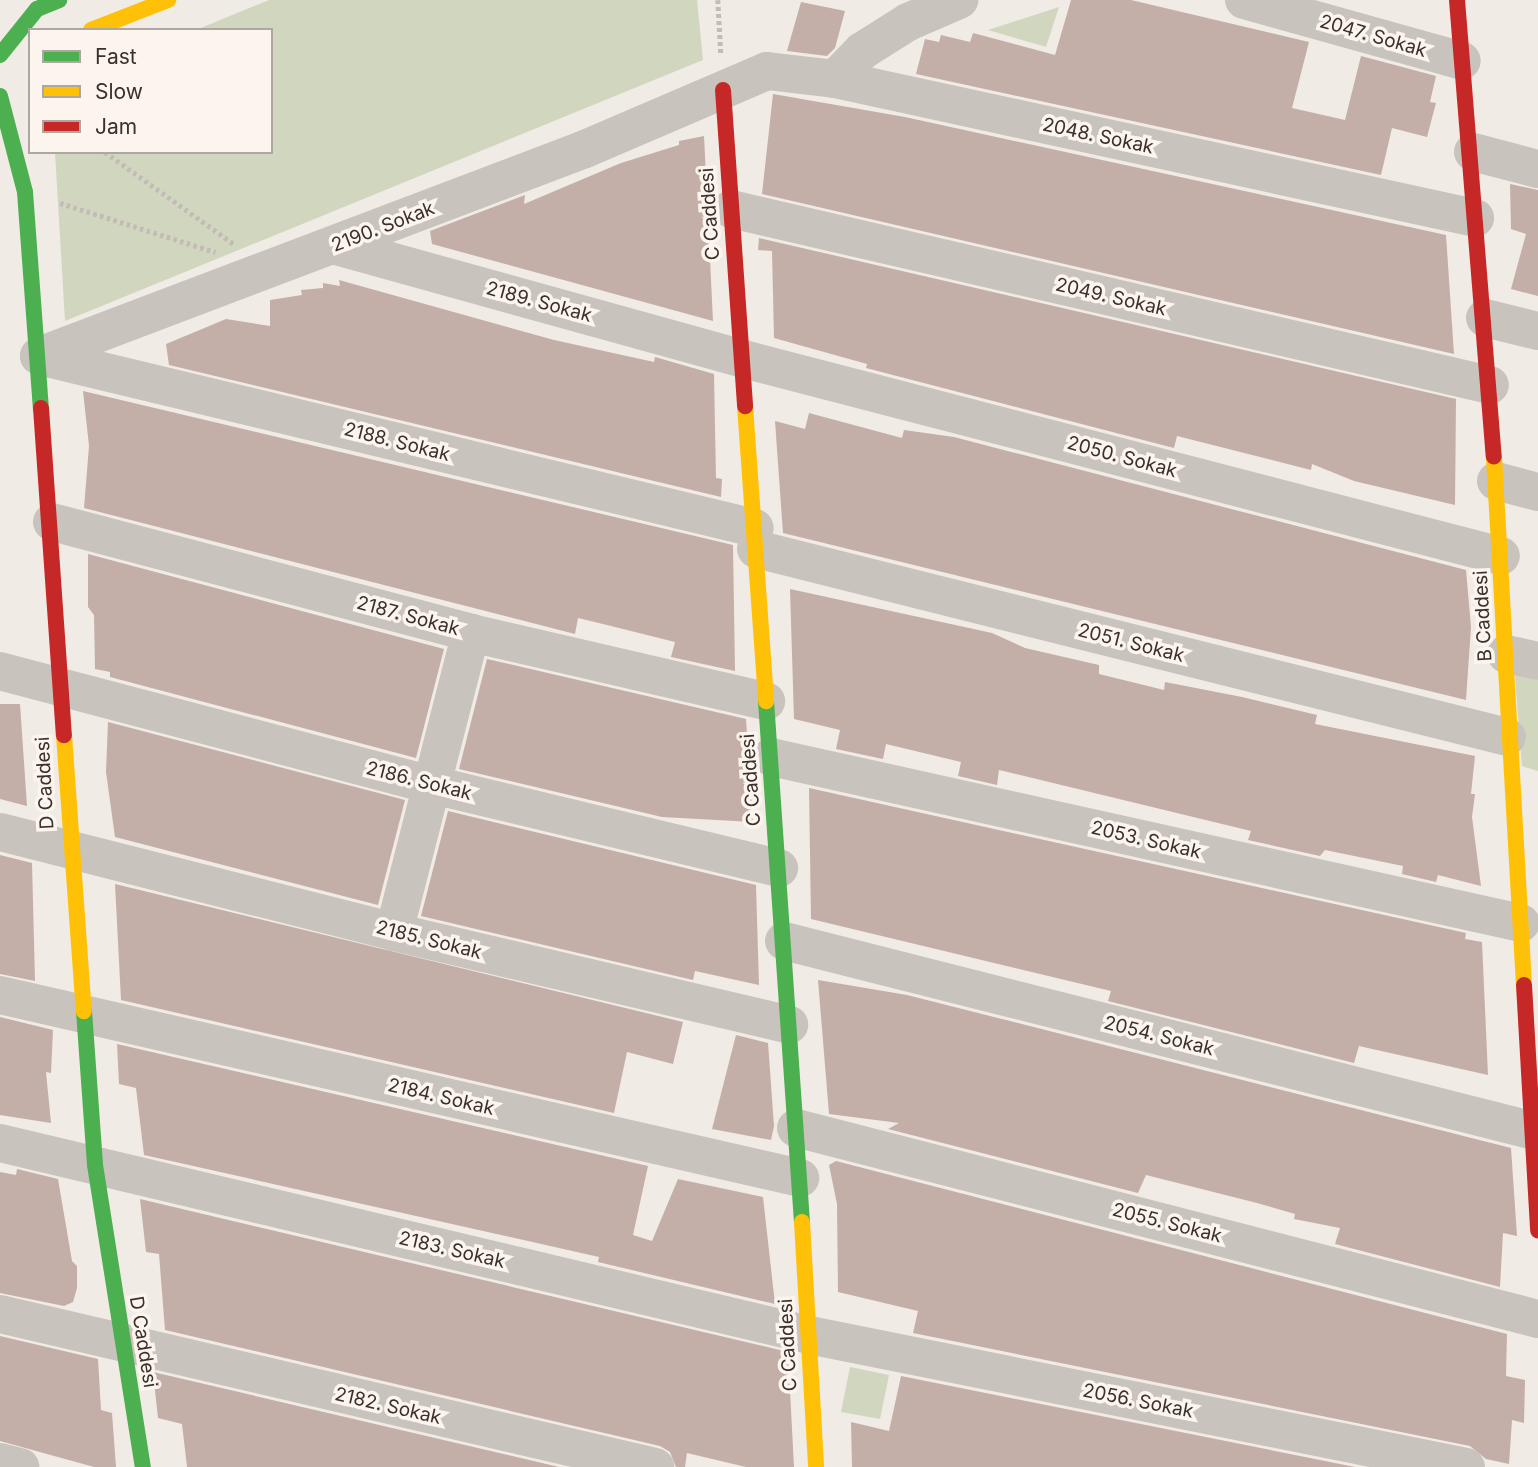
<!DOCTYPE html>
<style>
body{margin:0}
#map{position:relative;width:1538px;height:1467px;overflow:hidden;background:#f0ebe5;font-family:Inter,sans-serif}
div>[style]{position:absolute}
.green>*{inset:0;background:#d1d6bf}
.building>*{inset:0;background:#c3afa7}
.path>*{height:4.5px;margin-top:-2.25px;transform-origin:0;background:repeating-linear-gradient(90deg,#c2bbb6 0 3.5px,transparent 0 7px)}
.street>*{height:38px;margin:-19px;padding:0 19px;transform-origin:19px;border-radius:19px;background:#c9c3be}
.fast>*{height:16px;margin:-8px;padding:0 8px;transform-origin:8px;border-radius:8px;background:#4caf50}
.slow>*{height:16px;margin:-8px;padding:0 8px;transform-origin:8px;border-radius:8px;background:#ffc107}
.jam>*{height:16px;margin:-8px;padding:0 8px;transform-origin:8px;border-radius:8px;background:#c62828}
span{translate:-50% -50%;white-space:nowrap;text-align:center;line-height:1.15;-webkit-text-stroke:7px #fbf5ee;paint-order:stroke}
.street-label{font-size:19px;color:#3b302b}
.legend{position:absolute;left:28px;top:28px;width:245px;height:126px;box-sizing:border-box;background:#fbf5ee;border:2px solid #aea6a0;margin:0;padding:9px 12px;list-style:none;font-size:21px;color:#3b302b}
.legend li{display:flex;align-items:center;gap:14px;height:35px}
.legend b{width:35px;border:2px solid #aea6a0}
</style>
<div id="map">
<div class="green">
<div style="clip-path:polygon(269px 0,697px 0,703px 60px,65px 321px,55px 152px,271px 152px,271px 30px,196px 30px)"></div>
<div style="clip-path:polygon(1059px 7px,1046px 47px,988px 30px)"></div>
<div style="clip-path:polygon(1514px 664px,1538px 669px,1538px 771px,1522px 766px)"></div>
<div style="clip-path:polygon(850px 1367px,889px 1375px,880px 1419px,841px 1412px)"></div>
</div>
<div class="building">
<div style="clip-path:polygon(1071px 0,1131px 0,1309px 42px,1292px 108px,1345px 120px,1361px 56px,1436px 76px,1430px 102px,1436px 103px,1427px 137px,1392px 128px,1381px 175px,916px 74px,925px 39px,939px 42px,941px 35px,970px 42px,973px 33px,1055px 55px)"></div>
<div style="clip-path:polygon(801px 2px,845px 11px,835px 48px,827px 56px,787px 51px)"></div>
<div style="clip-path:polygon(773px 94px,905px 117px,1446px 235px,1454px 354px,762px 194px)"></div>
<div style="clip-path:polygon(704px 136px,713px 321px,432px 244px,430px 231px,525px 195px,524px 204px,621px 163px,679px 145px,679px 141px)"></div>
<div style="clip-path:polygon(1510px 184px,1538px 190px,1538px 296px,1511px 289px,1526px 234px,1511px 229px)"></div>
<div style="clip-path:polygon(759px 238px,1456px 399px,1455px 505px,1354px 481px,1312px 464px,1311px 470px,1177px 436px,1174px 448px,866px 368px,867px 364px,774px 338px,772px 251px,758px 250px)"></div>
<div style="clip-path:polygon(339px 280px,554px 340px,654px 362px,655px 357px,714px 374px,716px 478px,722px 479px,721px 497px,169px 365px,166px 344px,226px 319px,270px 326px,270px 300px,302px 295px,301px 290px,323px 288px,323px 283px,340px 286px)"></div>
<div style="clip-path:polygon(83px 391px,733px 545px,735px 671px,671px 657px,675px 642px,607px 625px,578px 618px,575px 634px,84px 508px,89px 446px)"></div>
<div style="clip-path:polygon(809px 413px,902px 438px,904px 430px,954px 437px,1466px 570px,1471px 627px,1466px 700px,783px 533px,775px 421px,805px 429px)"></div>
<div style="clip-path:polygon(88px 554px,444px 649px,416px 758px,110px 677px,110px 672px,95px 669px,94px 615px,88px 607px)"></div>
<div style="clip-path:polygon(790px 589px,992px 633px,1025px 648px,1099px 665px,1099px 674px,1164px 690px,1165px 682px,1242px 697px,1317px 715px,1315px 724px,1475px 756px,1471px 794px,1475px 794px,1472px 817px,1481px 886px,1438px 875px,1436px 882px,1402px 874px,1403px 866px,1325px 850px,1320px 856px,1248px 840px,1251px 831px,999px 770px,997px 785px,958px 776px,961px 762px,886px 744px,883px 759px,836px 749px,840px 730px,794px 719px)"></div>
<div style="clip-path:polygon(487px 659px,746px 719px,753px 822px,662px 817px,459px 769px)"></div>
<div style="clip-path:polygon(0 704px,20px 704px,27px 806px,0 799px)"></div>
<div style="clip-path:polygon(108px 722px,405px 800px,378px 905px,115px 837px,106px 772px)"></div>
<div style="clip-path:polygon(809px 788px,1466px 933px,1465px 939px,1482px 942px,1488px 1075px,1359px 1046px,1354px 1063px,1108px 1001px,1111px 991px,811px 919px)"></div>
<div style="clip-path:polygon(448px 811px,756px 885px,759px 985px,695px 971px,693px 980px,421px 916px)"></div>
<div style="clip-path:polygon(0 855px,32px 863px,35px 981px,0 974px)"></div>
<div style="clip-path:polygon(115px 884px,683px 1022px,673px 1064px,627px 1052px,614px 1113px,121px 1000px)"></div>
<div style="clip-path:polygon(818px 980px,907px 995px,1511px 1148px,1517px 1236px,1503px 1233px,1500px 1287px,1335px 1244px,1340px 1228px,1294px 1219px,1295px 1214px,1257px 1203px,1146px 1175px,1138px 1193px,888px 1129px,899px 1123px,829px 1114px)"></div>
<div style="clip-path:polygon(0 1017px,53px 1030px,51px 1073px,46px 1072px,51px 1123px,0 1115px)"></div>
<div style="clip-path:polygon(736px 1035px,768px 1043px,774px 1126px,771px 1140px,712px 1129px)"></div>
<div style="clip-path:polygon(117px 1044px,648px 1166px,633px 1235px,652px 1241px,678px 1179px,763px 1197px,775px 1304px,598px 1262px,599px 1257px,144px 1155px,136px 1088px,119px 1084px)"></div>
<div style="clip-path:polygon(836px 1161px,1507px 1334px,1506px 1376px,1525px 1380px,1524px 1423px,1512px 1420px,1509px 1464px,1486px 1459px,1470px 1446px,913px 1333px,918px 1311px,838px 1292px,837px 1204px,829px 1165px)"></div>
<div style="clip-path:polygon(17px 1169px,58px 1179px,72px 1261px,77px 1266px,77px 1288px,73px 1302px,64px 1306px,0 1293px,0 1172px,16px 1175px)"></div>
<div style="clip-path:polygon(140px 1199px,788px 1352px,794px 1467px,746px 1467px,687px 1453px,685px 1467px,676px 1467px,670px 1452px,660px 1446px,165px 1330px,159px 1254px,146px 1252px)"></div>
<div style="clip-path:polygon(0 1336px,98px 1359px,101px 1410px,112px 1413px,116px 1467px,94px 1467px,0 1441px)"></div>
<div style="clip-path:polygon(153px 1372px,559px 1467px,187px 1467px,182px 1424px,158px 1418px)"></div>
<div style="clip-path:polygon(901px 1376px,1355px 1467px,852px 1467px,851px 1422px,889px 1431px)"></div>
</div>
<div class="path">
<div style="left:718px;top:0;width:54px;rotate:86.8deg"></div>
<div style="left:105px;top:152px;width:158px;rotate:35.5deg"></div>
<div style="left:60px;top:203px;width:163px;rotate:17.5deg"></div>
</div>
<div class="street">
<div style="left:1244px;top:0;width:226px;rotate:15.6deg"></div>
<div style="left:835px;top:79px;width:39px;rotate:-46deg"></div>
<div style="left:862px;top:51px;width:54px;rotate:-32.2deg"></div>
<div style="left:908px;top:22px;width:56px;rotate:-23.3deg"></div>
<div style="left:1473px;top:152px;width:67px;rotate:14.7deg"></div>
<div style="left:731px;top:209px;width:779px;rotate:13.06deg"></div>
<div style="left:336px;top:246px;width:422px;rotate:15.5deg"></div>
<div style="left:743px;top:359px;width:783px;rotate:14.57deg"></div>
<div style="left:1485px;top:318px;width:55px;rotate:13.8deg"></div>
<div style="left:39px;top:356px;width:584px;rotate:-20.76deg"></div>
<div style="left:585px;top:149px;width:198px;rotate:-23.2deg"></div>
<div style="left:767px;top:71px;width:68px;rotate:6.7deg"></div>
<div style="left:835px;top:79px;width:655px;rotate:12.25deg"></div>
<div style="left:39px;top:356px;width:736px;rotate:13.51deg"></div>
<div style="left:1496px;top:481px;width:43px;rotate:14.7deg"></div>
<div style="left:52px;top:522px;width:433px;rotate:14.8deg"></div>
<div style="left:471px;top:633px;width:303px;rotate:13deg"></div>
<div style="left:756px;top:549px;width:774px;rotate:14.05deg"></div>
<div style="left:1506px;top:654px;width:33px;rotate:12deg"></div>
<div style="left:0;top:671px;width:448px;rotate:14.8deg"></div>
<div style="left:433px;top:785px;width:356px;rotate:13.5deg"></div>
<div style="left:771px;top:757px;width:768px;rotate:12.48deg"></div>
<div style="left:0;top:832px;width:406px;rotate:14.2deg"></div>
<div style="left:394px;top:932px;width:406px;rotate:13.2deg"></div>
<div style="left:394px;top:932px;width:309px;rotate:-75.6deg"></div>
<div style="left:784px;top:941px;width:778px;rotate:14.21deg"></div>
<div style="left:0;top:995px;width:821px;rotate:12.88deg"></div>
<div style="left:796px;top:1128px;width:766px;rotate:14.44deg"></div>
<div style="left:0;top:1143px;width:831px;rotate:13.35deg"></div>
<div style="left:809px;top:1335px;width:670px;rotate:11.36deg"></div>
<div style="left:0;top:1314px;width:673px;rotate:13.15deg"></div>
<div style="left:0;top:1462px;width:21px;rotate:14deg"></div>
</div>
<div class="fast">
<div style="left:0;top:55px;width:59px;rotate:-51.2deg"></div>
<div style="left:37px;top:9px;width:24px;rotate:-22deg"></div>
<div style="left:0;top:96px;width:99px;rotate:75.4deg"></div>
<div style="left:25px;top:192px;width:217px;rotate:85.8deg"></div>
<div style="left:766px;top:701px;width:522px;rotate:86.05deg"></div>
<div style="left:84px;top:1011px;width:154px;rotate:85.9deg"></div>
<div style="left:95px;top:1165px;width:306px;rotate:81deg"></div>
</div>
<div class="slow">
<div style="left:91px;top:30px;width:83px;rotate:-21.3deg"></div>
<div style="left:745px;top:406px;width:296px;rotate:85.9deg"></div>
<div style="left:1494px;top:457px;width:529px;rotate:86.75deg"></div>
<div style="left:64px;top:735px;width:277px;rotate:85.9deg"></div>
<div style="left:802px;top:1222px;width:245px;rotate:86.7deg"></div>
</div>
<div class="jam">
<div style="left:1457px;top:0;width:458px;rotate:85.4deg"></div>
<div style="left:723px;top:90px;width:317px;rotate:86deg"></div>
<div style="left:41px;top:408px;width:328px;rotate:86deg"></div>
<div style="left:1524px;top:985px;width:246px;rotate:86.7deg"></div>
</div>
<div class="street-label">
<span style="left:1373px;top:36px;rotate:16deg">2047. Sokak</span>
<span style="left:1098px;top:136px;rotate:12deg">2048. Sokak</span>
<span style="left:710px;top:214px;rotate:-94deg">C Caddesi</span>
<span style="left:383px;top:227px;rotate:-21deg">2190. Sokak</span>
<span style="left:1111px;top:297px;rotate:13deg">2049. Sokak</span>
<span style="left:539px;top:302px;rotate:15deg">2189. Sokak</span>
<span style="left:397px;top:442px;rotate:14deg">2188. Sokak</span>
<span style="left:1122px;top:457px;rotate:15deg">2050. Sokak</span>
<span style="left:408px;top:616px;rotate:15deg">2187. Sokak</span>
<span style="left:1483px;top:616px;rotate:-93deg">B Caddesi</span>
<span style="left:1131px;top:643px;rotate:14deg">2051. Sokak</span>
<span style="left:751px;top:780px;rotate:-94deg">C Caddesi</span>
<span style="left:419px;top:781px;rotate:14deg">2186. Sokak</span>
<span style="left:45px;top:783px;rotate:-93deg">D Caddesi</span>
<span style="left:1146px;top:840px;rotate:13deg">2053. Sokak</span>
<span style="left:429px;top:940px;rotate:14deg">2185. Sokak</span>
<span style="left:1159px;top:1036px;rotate:14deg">2054. Sokak</span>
<span style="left:441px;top:1097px;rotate:13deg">2184. Sokak</span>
<span style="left:1167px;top:1223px;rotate:14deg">2055. Sokak</span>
<span style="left:452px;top:1250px;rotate:13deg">2183. Sokak</span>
<span style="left:143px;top:1342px;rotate:81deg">D Caddesi</span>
<span style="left:788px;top:1345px;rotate:-93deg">C Caddesi</span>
<span style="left:1138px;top:1401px;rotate:11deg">2056. Sokak</span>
<span style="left:388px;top:1406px;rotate:13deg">2182. Sokak</span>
</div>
<ul class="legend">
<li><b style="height:9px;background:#4caf50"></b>Fast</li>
<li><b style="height:9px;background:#ffc107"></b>Slow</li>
<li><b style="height:9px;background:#c62828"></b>Jam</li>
</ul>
</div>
